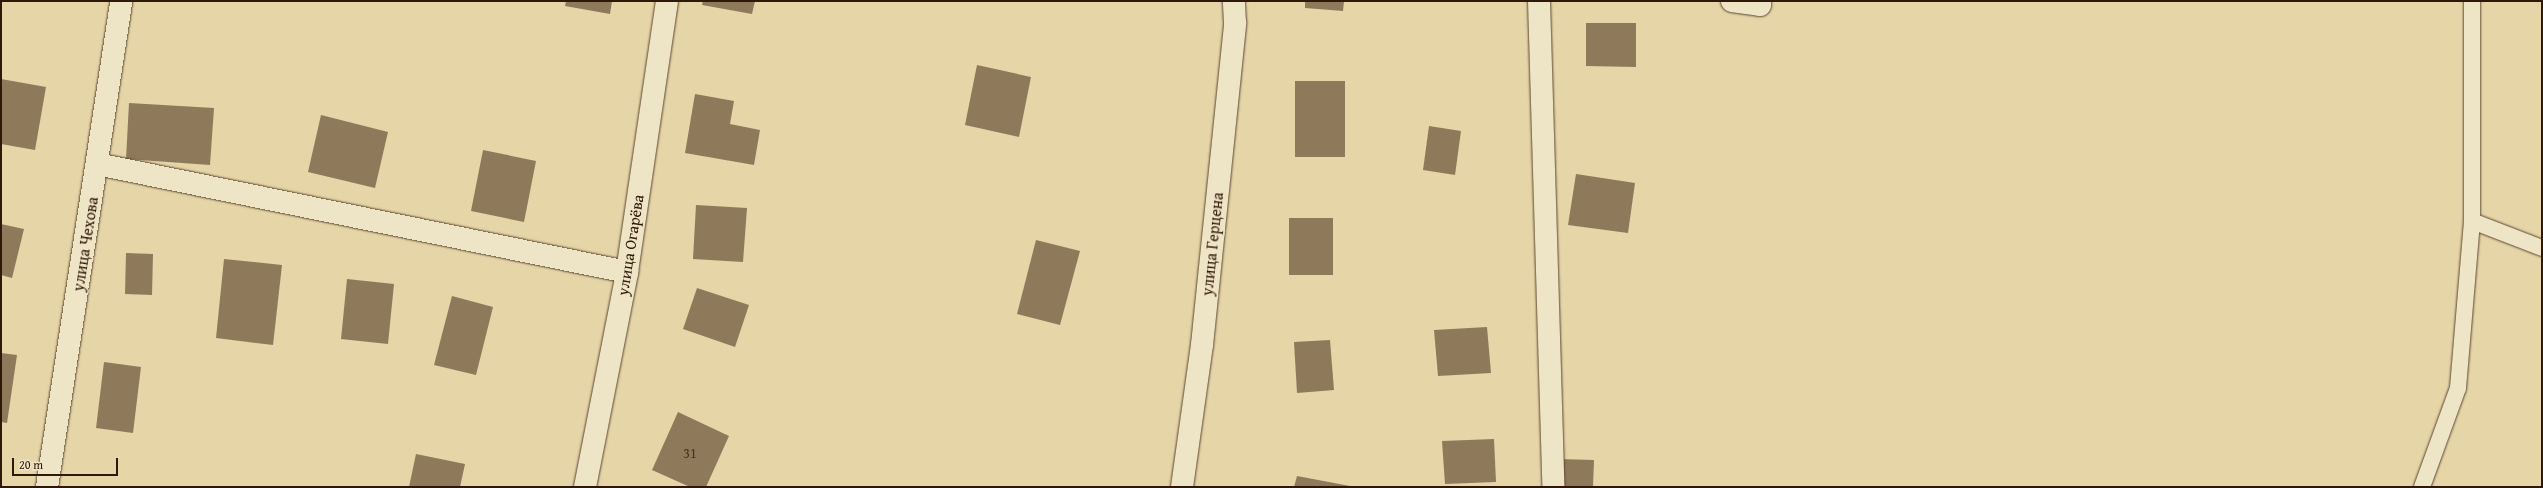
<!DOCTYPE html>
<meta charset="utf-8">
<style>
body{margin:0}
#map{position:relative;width:2543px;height:488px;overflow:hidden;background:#e5d5a7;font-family:"Gentium Book Plus",serif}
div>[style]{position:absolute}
.building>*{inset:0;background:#8e7a5b}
.roads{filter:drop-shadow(0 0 1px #5c4730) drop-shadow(0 0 1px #5c4730)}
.service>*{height:16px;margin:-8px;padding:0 8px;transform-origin:8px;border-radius:8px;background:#eee4c6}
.minor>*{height:22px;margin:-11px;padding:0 11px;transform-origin:11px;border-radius:11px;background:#eee4c6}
span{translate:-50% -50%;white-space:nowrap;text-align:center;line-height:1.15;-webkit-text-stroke:3px #eee4c6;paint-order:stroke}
.number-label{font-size:14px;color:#47301d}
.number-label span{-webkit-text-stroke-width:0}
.street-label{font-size:16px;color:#2f1808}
.frame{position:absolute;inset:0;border:2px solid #2f1808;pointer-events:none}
.scale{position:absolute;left:12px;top:458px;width:106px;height:18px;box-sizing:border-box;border:2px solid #2f1808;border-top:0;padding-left:5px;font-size:12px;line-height:14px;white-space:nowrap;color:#2f1808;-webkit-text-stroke:3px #eee4c6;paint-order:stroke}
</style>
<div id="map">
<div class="building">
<div style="clip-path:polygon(566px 1px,612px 1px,610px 14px,565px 6px)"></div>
<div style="clip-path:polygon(703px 1px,755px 1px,752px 14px,702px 5px)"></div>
<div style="clip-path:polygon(1305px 1px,1344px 1px,1343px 11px,1305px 8px)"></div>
<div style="clip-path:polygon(1586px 23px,1636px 23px,1636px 67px,1586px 66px)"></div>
<div style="clip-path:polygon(977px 65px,1031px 77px,1019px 137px,965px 125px)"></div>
<div style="clip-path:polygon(1px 79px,46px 87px,35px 150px,1px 144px)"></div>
<div style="clip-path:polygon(1295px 81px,1345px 81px,1345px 157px,1295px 157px)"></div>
<div style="clip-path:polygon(695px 94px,734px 101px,730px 124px,760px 130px,754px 165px,685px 153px)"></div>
<div style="clip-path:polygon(129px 103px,214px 108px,210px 165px,126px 159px)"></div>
<div style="clip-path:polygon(321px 115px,388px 132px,375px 188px,308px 172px)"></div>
<div style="clip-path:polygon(1429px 126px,1461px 131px,1455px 175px,1423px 170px)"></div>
<div style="clip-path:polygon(483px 150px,536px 161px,524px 222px,471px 211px)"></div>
<div style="clip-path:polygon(1576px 174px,1635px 183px,1628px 233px,1568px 225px)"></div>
<div style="clip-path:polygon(696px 205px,747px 208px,743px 262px,693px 259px)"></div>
<div style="clip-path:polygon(1289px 218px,1333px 218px,1333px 275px,1289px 275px)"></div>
<div style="clip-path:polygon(1px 224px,24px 229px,12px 278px,1px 275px)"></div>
<div style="clip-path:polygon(1036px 240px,1080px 251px,1060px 325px,1017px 314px)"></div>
<div style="clip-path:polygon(126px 253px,153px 254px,152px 295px,125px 294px)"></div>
<div style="clip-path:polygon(224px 259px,282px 265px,273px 345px,216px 338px)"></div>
<div style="clip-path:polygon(347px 279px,394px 284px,388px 344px,341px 339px)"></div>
<div style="clip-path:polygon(697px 288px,749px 305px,735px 347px,683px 329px)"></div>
<div style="clip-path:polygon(452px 296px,493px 307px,476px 375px,434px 365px)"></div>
<div style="clip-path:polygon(1487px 327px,1491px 373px,1438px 376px,1434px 330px)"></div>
<div style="clip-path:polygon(1330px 340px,1334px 390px,1297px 393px,1294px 342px)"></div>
<div style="clip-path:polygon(1px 353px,17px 355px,7px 423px,1px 422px)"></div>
<div style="clip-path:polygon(104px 362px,141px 367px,133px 433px,96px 428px)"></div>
<div style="clip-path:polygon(678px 412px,729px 436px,706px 487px,690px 487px,652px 470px)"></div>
<div style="clip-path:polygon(1494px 439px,1496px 482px,1445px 484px,1442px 441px)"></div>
<div style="clip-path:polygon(416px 454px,465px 464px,460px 487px,409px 487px)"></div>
<div style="clip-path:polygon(1558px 459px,1594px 460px,1593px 487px,1556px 487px)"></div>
<div style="clip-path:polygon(1297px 476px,1350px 486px,1350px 487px,1294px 487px)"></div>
</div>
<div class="roads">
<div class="service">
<div style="left:2472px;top:221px;width:75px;rotate:21.1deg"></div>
<div style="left:2422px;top:487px;width:105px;rotate:-70deg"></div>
<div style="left:2458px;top:388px;width:168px;rotate:-85.2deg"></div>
<div style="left:2472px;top:221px;width:220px;rotate:-90deg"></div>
</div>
<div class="minor">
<div style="left:1539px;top:1px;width:486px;rotate:88.3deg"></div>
<div style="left:1732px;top:1px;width:28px;rotate:8deg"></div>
<div style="left:1760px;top:5px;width:4px;rotate:-90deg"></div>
<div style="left:97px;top:164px;width:541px;rotate:11.52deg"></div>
<div style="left:47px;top:487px;width:492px;rotate:-81.3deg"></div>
<div style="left:585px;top:487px;width:219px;rotate:-78.9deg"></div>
<div style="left:627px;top:272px;width:274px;rotate:-81.6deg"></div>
<div style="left:1182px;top:487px;width:143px;rotate:-82deg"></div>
<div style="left:1202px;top:345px;width:324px;rotate:-84.1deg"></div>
<div style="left:1235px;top:23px;width:22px;rotate:-93deg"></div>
</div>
</div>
<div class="number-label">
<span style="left:690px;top:453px">31</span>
</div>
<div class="street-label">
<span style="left:85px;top:244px;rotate:-81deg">улица Чехова</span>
<span style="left:1212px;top:244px;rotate:-84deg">улица Герцена</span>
<span style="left:630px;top:245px;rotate:-81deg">улица Огарёва</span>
</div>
<div class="frame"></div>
<div class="scale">20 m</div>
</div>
